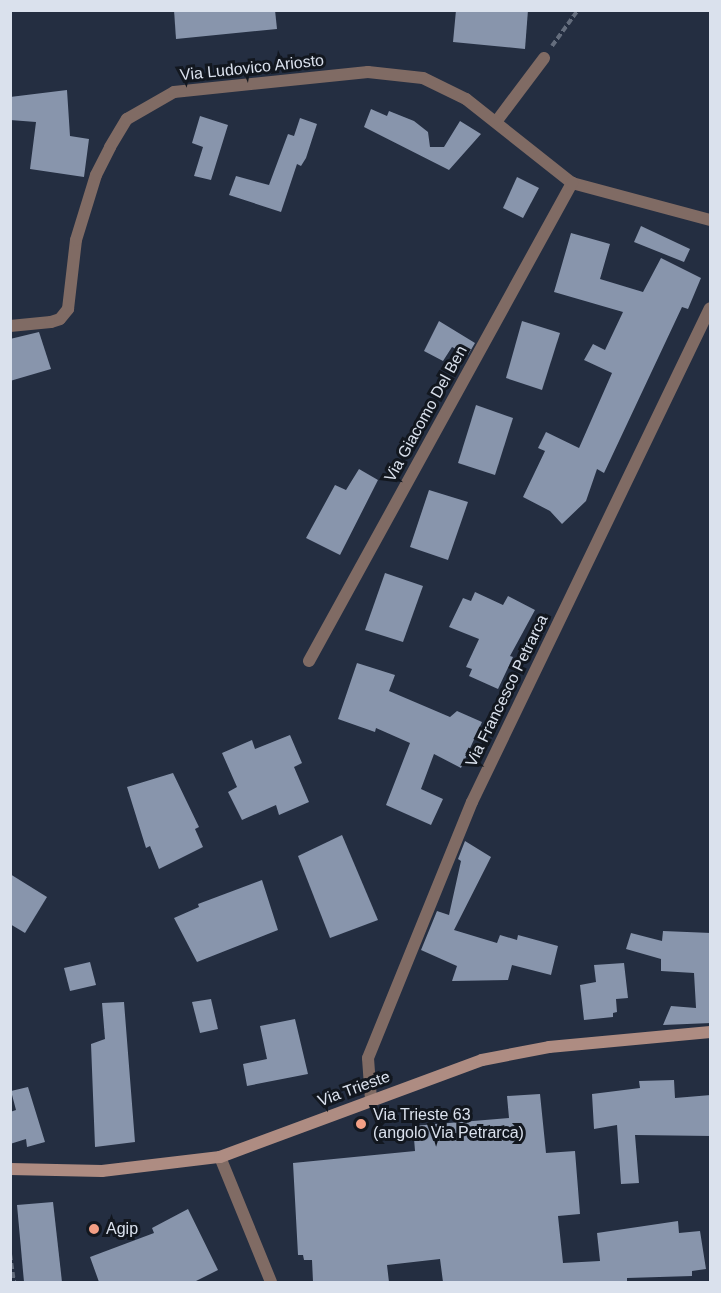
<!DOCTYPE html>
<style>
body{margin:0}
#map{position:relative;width:721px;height:1293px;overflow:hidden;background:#242e41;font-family:Arial,sans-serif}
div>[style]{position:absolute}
.building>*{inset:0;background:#8895ac}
.path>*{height:4px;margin-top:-2px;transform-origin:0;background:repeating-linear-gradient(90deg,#646d7d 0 6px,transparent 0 9px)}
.street>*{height:12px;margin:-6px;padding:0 6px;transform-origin:6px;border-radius:6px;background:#806b64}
.secondary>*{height:12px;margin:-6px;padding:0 6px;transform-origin:6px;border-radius:6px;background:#ae8c82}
.dots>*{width:16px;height:16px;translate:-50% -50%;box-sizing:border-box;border:3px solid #12171f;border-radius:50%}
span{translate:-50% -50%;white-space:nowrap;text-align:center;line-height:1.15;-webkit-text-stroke:6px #12171f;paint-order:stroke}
.street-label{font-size:16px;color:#dae1ed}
.poi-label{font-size:16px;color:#dae1ed}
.left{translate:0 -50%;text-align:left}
.frame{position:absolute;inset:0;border:12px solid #dae1ed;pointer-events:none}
</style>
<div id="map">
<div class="building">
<div style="clip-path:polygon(174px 10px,275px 10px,277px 29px,176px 39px)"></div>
<div style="clip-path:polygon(456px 10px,528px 10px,525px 49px,453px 42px)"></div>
<div style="clip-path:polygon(67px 90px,70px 136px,89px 139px,84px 177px,30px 169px,36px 122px,10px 120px,10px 97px)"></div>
<div style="clip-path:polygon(371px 109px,387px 116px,389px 111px,414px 121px,428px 132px,430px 147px,444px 147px,460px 121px,481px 134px,449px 170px,364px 127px)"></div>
<div style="clip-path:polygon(200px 116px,228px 125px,211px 180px,194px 176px,203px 147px,192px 143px)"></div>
<div style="clip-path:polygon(300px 118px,317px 124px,306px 158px,301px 166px,297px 164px,281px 212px,229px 195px,236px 176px,269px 185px,288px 134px,294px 136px)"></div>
<div style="clip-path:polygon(517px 177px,539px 188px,523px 218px,503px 208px)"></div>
<div style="clip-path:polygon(641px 226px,690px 249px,684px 262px,634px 242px)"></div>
<div style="clip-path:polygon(571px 233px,610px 244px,600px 279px,643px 292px,661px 258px,701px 278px,688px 309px,682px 307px,604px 473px,597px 469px,586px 501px,562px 524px,550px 511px,523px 497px,545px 451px,538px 448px,546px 432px,579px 448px,612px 373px,584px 360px,593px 344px,605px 350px,623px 312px,554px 292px)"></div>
<div style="clip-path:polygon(439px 321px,475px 343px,468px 355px,452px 347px,443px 361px,424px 351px)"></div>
<div style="clip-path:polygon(522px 321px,560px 333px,542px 390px,506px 378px)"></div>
<div style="clip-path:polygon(39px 332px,51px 369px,10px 381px,10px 339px)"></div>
<div style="clip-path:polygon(476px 405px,513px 418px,495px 475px,458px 463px)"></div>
<div style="clip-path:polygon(359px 469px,378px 480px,340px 555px,306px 538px,335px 485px,346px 490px)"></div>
<div style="clip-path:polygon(429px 490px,468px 502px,448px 560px,410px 547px)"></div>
<div style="clip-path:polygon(385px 573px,423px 586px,403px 642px,365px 630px)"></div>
<div style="clip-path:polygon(475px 592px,503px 605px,508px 596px,535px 610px,510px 656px,513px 657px,498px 689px,469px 676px,472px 669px,466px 667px,479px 639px,449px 627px,463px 598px,471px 601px)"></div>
<div style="clip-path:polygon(357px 663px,395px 675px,389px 691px,450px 717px,457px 711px,482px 722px,461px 768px,434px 754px,421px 789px,443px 799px,431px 825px,386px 805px,410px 743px,376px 728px,375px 732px,338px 719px)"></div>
<div style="clip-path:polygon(290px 735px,302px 763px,294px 767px,309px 802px,279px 815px,276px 805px,242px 820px,228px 792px,237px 787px,222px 753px,252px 740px,255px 749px)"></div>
<div style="clip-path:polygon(173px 773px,199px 827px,195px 829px,203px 847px,159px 869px,150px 846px,146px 848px,127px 787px)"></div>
<div style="clip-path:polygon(342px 835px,378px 920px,330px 938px,298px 856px)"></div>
<div style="clip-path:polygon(465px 841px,491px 857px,454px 930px,497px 943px,500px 935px,517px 940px,518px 935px,558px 946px,551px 975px,512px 965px,508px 980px,452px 981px,457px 966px,421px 950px,437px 911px,449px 915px,461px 861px,458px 859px)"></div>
<div style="clip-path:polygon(10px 874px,47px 897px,25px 933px,10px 924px)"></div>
<div style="clip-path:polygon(262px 880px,278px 930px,197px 962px,174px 918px,199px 907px,198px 904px)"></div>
<div style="clip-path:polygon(663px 931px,711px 933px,711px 1023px,663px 1025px,671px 1006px,696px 1008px,694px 973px,661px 971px,661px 959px,626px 949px,631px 933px,662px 941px)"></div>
<div style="clip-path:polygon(90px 962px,96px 985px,70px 991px,64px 968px)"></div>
<div style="clip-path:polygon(624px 963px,628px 998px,616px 999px,617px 1012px,613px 1013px,613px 1017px,584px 1020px,580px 985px,596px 982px,594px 965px)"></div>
<div style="clip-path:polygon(211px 999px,218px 1029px,200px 1033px,192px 1002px)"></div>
<div style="clip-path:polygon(124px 1002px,135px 1142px,95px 1147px,91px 1044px,105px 1039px,102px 1003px)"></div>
<div style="clip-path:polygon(295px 1019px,308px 1074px,247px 1086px,243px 1064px,267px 1059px,260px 1026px)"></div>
<div style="clip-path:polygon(674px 1080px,675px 1098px,711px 1095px,711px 1136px,635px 1135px,639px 1183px,621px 1184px,617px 1125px,594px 1129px,592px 1094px,640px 1088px,639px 1081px)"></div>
<div style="clip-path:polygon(28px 1087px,45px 1142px,27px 1147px,26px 1139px,10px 1144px,10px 1112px,16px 1110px,11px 1091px)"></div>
<div style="clip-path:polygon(540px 1094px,546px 1153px,575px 1151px,580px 1214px,558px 1216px,563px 1263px,600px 1261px,597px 1233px,678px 1221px,679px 1233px,700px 1231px,706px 1269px,692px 1271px,692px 1276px,627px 1278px,627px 1282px,443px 1282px,440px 1259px,387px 1265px,389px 1282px,313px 1282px,312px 1260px,304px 1260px,303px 1255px,298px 1255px,293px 1163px,415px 1151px,413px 1126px,509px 1118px,507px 1096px)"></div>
<div style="clip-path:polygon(53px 1202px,62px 1282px,24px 1282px,17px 1205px)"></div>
<div style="clip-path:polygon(188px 1209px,218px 1270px,194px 1282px,99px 1282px,90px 1257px,154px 1233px,152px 1228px)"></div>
</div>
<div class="path">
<div style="left:552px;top:46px;width:44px;rotate:-54.2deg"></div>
<div style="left:10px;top:1254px;width:28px;rotate:82deg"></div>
</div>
<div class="street">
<div style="left:496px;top:122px;width:80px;rotate:-53.1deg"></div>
<div style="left:10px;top:326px;width:41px;rotate:-5.6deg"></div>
<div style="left:51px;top:322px;width:9px;rotate:-18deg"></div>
<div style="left:60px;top:319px;width:13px;rotate:-51deg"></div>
<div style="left:68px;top:309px;width:69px;rotate:-83.4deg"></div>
<div style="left:76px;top:240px;width:68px;rotate:-72.9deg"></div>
<div style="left:96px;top:175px;width:31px;rotate:-63deg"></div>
<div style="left:110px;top:147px;width:33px;rotate:-59deg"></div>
<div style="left:127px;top:119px;width:54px;rotate:-29.9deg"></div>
<div style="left:174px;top:92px;width:195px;rotate:-5.9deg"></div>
<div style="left:368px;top:72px;width:55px;rotate:6.2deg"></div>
<div style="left:423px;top:78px;width:48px;rotate:26deg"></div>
<div style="left:466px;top:99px;width:135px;rotate:38.4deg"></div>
<div style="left:572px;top:183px;width:143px;rotate:15deg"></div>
<div style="left:309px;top:661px;width:546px;rotate:-61.18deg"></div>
<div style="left:371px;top:1100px;width:42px;rotate:-94.1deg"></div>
<div style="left:368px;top:1058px;width:276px;rotate:-67.9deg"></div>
<div style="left:472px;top:802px;width:548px;rotate:-64.28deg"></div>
<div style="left:220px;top:1157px;width:135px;rotate:67.8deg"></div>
</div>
<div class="secondary">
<div style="left:10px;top:1169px;width:92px;rotate:1.2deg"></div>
<div style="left:102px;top:1171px;width:119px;rotate:-6.8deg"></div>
<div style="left:220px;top:1157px;width:279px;rotate:-20.3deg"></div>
<div style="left:482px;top:1060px;width:68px;rotate:-11deg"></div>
<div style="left:549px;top:1047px;width:162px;rotate:-5.3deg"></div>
</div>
<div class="dots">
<div style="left:361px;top:1124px;background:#f39f85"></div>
<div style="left:94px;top:1229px;background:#f39f85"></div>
</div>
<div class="street-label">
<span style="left:252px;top:68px;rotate:-6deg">Via Ludovico Ariosto</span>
<span style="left:426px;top:414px;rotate:-61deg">Via Giacomo Del Ben</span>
<span style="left:507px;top:691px;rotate:-64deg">Via Francesco Petrarca</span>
<span style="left:354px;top:1089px;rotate:-20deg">Via Trieste</span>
</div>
<div class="poi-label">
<span class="left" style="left:373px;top:1124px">Via Trieste 63<br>(angolo Via Petrarca)</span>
<span class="left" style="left:106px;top:1229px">Agip</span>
</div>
<div class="frame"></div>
</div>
